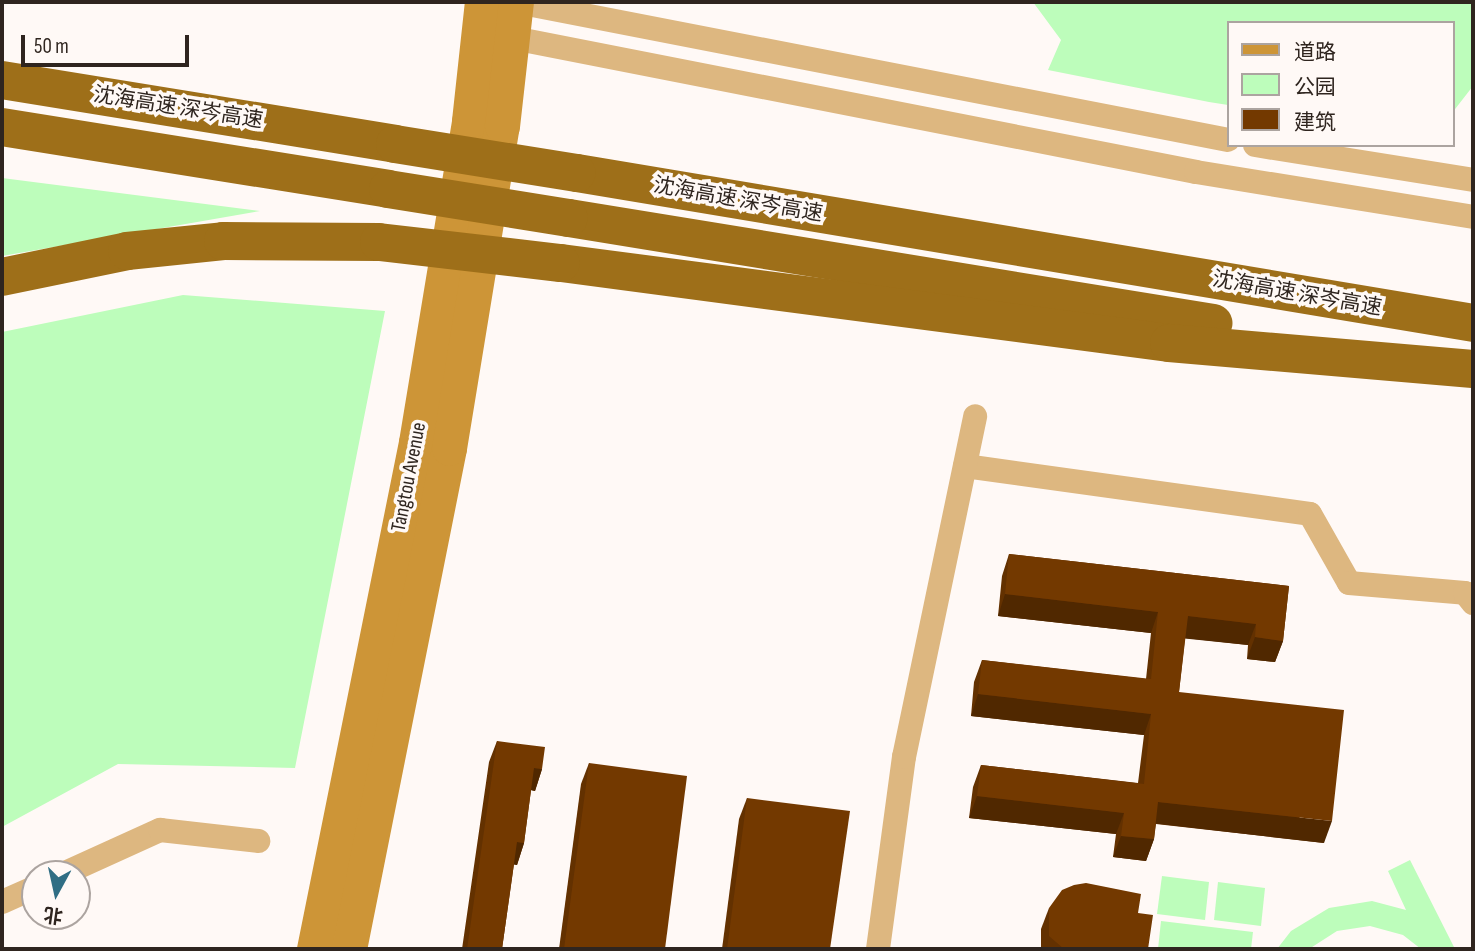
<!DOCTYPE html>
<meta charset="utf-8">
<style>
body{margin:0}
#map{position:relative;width:1475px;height:951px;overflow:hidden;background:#fff9f6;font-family:"Sofia Sans Condensed","Noto Sans SC",sans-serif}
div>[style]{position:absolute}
.green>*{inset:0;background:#bdfdbb}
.minor>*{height:24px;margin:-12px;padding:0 12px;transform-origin:12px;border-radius:12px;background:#ddb780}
.secondary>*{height:35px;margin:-17.5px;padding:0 17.5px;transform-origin:17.5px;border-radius:17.5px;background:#cd9537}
.motorway>*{height:38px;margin:-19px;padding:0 19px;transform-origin:19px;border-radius:19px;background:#9e6f19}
.motorway-bridge>*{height:38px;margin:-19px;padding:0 19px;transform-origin:19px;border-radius:19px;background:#9e6f19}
.wall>*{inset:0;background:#633100}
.shaded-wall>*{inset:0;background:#502800}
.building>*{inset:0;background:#733900}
span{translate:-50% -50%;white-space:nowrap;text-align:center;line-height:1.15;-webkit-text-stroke:7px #fff9f6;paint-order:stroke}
.street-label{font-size:21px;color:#2f251f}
.frame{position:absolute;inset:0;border:4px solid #2f251f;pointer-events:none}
.legend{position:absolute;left:1227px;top:21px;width:228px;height:126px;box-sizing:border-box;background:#fff9f6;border:2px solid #aca4a0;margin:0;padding:9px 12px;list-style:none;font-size:21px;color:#2f251f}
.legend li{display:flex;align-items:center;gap:14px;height:35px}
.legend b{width:35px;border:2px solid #aca4a0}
.north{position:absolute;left:21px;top:860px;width:70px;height:70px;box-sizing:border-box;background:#fff9f6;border:2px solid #aca4a0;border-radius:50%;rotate:188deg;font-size:19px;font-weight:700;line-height:28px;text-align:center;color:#2f251f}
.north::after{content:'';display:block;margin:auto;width:24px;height:32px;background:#306e84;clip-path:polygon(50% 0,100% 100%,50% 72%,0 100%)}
.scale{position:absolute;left:21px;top:35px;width:168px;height:32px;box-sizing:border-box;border:4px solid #2f251f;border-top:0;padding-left:9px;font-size:21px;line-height:24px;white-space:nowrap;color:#2f251f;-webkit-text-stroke:5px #fff9f6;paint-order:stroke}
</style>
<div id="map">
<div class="green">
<div style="clip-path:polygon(1033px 2px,1473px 2px,1473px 86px,1452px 113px,1452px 23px,1228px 23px,1228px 105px,1209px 102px,1048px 70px,1061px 40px)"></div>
<div style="clip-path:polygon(2px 178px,260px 211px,2px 256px)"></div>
<div style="clip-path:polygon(183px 295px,385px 311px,295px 768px,118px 764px,2px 827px,2px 332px)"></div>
<div style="clip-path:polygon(1410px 860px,1455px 949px,1421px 949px,1403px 935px,1370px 926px,1337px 931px,1309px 949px,1277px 949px,1291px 931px,1329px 908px,1372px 901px,1406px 910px,1388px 871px)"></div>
<div style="clip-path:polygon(1162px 876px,1209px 882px,1205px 920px,1157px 914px)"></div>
<div style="clip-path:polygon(1218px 882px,1265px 888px,1261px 926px,1214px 920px)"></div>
<div style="clip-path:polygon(1161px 921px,1253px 932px,1251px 949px,1158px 949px)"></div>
</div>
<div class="minor">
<div style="left:517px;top:2px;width:724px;rotate:10.98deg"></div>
<div style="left:498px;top:35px;width:711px;rotate:11.1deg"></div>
<div style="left:1196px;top:172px;width:281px;rotate:9.2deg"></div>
<div style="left:1255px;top:145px;width:221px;rotate:9.1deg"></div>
<div style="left:965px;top:466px;width:348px;rotate:7.9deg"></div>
<div style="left:1310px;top:514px;width:79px;rotate:60.5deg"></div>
<div style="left:1349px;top:583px;width:116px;rotate:4.9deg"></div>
<div style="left:1465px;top:593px;width:13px;rotate:51deg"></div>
<div style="left:63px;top:874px;width:107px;rotate:-24.4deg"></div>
<div style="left:160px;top:830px;width:99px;rotate:6.4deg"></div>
<div style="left:2px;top:902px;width:36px;rotate:-24deg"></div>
<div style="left:878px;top:949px;width:194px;rotate:-82.3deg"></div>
<div style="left:904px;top:757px;width:348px;rotate:-78.2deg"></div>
</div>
<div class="secondary">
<div style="left:314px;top:949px;width:517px;rotate:-78.62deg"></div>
<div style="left:416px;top:442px;width:325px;rotate:-80.6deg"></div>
<div style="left:469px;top:121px;width:120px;rotate:-83.8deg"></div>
<div style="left:349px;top:949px;width:511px;rotate:-78.71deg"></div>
<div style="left:449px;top:448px;width:326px;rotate:-80.7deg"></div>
<div style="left:502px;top:126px;width:125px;rotate:-83.6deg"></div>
</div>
<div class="motorway">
<div style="left:2px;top:80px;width:398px;rotate:9.2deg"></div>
<div style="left:2px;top:127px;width:391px;rotate:9.1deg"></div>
<div style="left:577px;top:173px;width:908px;rotate:9.5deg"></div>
<div style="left:569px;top:218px;width:653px;rotate:9.26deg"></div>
<div style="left:561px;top:263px;width:613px;rotate:7.5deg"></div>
<div style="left:1169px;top:343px;width:305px;rotate:4.9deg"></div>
<div style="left:2px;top:277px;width:128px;rotate:-11.7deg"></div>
<div style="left:127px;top:251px;width:97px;rotate:-5.9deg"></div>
<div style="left:223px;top:241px;width:156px;rotate:0.4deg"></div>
</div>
<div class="motorway-bridge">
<div style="left:395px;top:144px;width:184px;rotate:9.1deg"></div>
<div style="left:388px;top:189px;width:183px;rotate:9.1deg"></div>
<div style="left:379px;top:242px;width:183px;rotate:6.6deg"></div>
</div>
<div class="wall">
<div style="clip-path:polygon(1009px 554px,1289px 586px,1283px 641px,1275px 662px,1247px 659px,1248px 645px,1185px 638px,1179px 692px,1324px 843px,1156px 824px,1154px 839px,1146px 861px,1113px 857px,1116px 834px,969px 818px,973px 787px,981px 765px,1138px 783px,1144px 735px,971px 716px,974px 682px,982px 660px,1146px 679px,1151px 633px,998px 616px,1002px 576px)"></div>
<div style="clip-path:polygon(497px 741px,542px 769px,535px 791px,531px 790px,524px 843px,517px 865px,514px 864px,502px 949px,462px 949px,489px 762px)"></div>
<div style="clip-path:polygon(589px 763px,665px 949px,559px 949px,581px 784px)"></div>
<div style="clip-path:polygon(747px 798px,830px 949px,722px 949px,739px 819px)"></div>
<div style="clip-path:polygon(1049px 908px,1138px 913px,1148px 949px,1041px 949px,1041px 929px)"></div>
</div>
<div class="shaded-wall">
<div style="clip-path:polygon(1005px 594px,1158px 612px,1151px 633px,998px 616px)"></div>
<div style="clip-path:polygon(1188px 616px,1256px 624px,1248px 645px,1180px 638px)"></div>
<div style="clip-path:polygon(1255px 637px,1283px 641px,1275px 662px,1247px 659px)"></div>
<div style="clip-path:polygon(978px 694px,1151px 714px,1144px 735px,971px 716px)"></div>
<div style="clip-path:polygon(534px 768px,542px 769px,535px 791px,526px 789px)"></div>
<div style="clip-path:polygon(977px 796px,1124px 813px,1116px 834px,969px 818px)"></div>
<div style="clip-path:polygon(1158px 802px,1332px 821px,1324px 843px,1151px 823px)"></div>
<div style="clip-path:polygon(1121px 836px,1154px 839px,1146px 861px,1113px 857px)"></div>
<div style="clip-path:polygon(517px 842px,524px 843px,517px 865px,509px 864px)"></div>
</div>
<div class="building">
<div style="clip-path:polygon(1009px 554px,1289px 586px,1283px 641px,1255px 637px,1256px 624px,1188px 616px,1179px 692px,1344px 710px,1332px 821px,1158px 802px,1154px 839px,1121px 836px,1124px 813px,977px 796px,981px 765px,1144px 784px,1151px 714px,978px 694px,982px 660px,1151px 679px,1158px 612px,1005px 594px)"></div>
<div style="clip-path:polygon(497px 741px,545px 747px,542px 769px,534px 768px,524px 843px,517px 842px,502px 949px,467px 949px)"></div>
<div style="clip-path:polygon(589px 763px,687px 776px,665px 949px,564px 949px)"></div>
<div style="clip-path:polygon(747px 798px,850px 811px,830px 949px,727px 949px)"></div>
<div style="clip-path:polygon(1086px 883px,1141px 894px,1138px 913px,1153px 915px,1148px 949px,1064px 949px,1049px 936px,1049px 908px,1062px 890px,1074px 885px)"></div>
</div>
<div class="street-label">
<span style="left:178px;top:108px;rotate:9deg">沈海高速 深岑高速</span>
<span style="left:738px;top:200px;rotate:10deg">沈海高速 深岑高速</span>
<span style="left:1297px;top:294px;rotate:10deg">沈海高速 深岑高速</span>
<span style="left:409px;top:477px;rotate:-79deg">Tangtou Avenue</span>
</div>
<div class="frame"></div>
<ul class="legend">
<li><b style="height:9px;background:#cd9537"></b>道路</li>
<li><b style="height:19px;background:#bdfdbb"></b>公园</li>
<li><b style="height:19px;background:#733900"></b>建筑</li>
</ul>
<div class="north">北</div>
<div class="scale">50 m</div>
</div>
